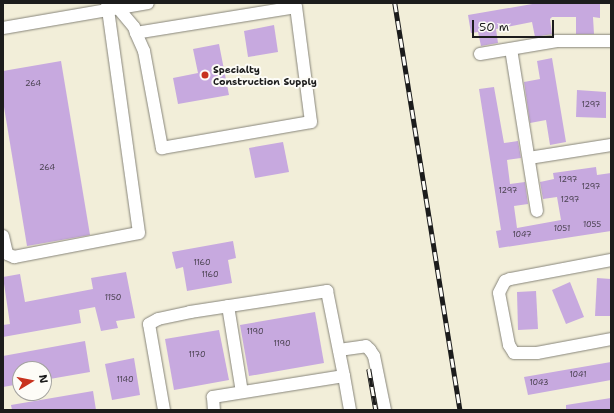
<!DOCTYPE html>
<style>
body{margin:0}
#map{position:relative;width:614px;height:413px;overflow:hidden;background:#f2eed9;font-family:"Shantell Sans",sans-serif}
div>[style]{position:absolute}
.building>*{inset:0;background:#c7a9df}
.roads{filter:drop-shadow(0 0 1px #87857a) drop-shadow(0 0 1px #87857a)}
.minor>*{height:12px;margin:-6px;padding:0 6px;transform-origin:6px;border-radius:6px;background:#fff}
.rail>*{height:4.5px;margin-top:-2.25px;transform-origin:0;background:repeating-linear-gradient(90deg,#fdfcf7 0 9px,#1c1c1c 0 18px);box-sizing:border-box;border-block:1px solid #1c1c1c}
.dots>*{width:11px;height:11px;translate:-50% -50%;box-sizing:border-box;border:2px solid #fdfcf7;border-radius:50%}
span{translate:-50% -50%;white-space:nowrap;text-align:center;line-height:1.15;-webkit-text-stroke:4px #fdfcf7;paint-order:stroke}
.number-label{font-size:8px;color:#473f4d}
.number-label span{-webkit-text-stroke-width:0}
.poi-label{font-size:10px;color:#1c1c1c;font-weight:700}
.left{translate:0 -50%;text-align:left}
.frame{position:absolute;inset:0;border:4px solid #1c1c1c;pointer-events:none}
.north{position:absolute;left:12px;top:361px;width:40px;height:40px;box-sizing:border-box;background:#fdfcf7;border:1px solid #a3a29f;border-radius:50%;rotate:80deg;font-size:11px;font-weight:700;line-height:16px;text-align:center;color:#1c1c1c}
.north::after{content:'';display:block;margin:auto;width:14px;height:18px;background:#c8321e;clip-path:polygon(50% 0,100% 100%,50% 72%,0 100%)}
.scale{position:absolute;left:472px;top:20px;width:82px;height:18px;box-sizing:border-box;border:2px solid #1c1c1c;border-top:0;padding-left:5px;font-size:12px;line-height:14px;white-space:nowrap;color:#1c1c1c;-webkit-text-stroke:3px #fdfcf7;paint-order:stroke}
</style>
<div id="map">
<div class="building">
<div style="clip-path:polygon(538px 3px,600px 3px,600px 18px,593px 17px,594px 34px,576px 34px,576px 17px,552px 17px,550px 19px,552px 34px,535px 37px,532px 22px,496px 29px,498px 43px,481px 46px,478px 32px,471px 33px,468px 15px)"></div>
<div style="clip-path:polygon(274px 25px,278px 52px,248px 57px,244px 31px)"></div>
<div style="clip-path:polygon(219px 44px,229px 95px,178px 104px,173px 78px,198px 73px,193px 49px)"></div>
<div style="clip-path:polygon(552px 58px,566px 142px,550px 145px,546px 120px,530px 123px,524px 82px,540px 79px,537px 61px)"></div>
<div style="clip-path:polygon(61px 61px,90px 235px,27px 246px,3px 101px,3px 71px)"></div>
<div style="clip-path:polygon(494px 87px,504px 143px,518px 141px,521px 158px,507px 160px,510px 184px,525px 182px,528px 204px,514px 206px,517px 228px,561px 220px,557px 197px,543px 199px,540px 182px,554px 179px,553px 173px,596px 167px,597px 175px,611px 173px,611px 231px,499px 248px,496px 231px,501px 230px,479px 89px)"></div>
<div style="clip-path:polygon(577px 90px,606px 92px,606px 118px,576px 117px)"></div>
<div style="clip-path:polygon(283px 142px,289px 172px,255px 178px,249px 148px)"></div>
<div style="clip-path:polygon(233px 241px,236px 258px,228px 260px,232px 283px,187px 291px,183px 267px,176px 269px,172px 252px)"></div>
<div style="clip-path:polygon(126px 272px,135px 318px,116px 321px,118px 328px,101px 331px,95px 307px,79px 310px,81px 323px,3px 337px,3px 325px,10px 324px,3px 277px,20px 274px,25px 302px,93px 289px,91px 278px)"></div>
<div style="clip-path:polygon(597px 278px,611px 279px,611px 316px,595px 316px)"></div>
<div style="clip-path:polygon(570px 282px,584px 317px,566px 324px,552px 290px)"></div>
<div style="clip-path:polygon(536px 291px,538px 329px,518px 330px,517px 292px)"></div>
<div style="clip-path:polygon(315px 312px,324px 363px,249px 376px,240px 325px)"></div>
<div style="clip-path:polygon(219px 330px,229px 380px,174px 390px,165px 339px)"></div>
<div style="clip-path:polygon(85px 341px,90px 372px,44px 380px,44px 369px,20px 369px,20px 384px,3px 387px,3px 356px)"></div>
<div style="clip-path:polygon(134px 358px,140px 395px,112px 400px,105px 364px)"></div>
<div style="clip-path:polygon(611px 362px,611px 380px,528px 395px,524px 377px)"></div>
<div style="clip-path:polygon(93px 391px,96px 410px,12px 410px,11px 405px)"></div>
<div style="clip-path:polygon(611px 398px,611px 410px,566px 410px,566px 405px)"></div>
</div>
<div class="roads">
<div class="minor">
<div style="left:118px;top:8px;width:25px;rotate:50deg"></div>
<div style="left:134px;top:27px;width:6px;rotate:72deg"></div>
<div style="left:136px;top:33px;width:20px;rotate:66deg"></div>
<div style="left:144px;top:51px;width:99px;rotate:79.5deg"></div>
<div style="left:162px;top:148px;width:151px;rotate:-9.9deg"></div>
<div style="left:311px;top:122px;width:116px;rotate:-97.4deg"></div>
<div style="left:296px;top:7px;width:162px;rotate:170.8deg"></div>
<div style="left:3px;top:28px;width:147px;rotate:-9.8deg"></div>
<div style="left:511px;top:49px;width:164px;rotate:80.9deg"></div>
<div style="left:480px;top:54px;width:78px;rotate:-9.6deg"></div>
<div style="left:557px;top:41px;width:54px"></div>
<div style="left:529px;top:158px;width:83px;rotate:-9deg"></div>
<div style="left:3px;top:236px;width:18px;rotate:77deg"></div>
<div style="left:7px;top:254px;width:8px;rotate:23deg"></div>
<div style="left:14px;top:257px;width:127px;rotate:-10.9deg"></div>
<div style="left:139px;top:233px;width:232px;rotate:-97.9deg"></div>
<div style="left:611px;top:260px;width:103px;rotate:169.3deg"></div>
<div style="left:510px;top:279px;width:5px;rotate:158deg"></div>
<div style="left:505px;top:281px;width:13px;rotate:117deg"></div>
<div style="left:499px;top:293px;width:53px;rotate:79.1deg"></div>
<div style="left:509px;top:345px;width:9px;rotate:58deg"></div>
<div style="left:514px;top:353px;width:23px"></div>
<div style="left:537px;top:353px;width:75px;rotate:-10.7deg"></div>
<div style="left:228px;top:306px;width:87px;rotate:80.8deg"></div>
<div style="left:339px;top:350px;width:27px;rotate:-8deg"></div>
<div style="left:366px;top:346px;width:6px;rotate:45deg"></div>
<div style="left:370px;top:350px;width:7px;rotate:56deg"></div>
<div style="left:374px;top:356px;width:55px;rotate:78.5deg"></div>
<div style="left:344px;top:376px;width:35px;rotate:80deg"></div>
<div style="left:164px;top:410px;width:87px;rotate:-99.9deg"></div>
<div style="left:149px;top:324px;width:10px;rotate:-29deg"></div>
<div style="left:158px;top:319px;width:33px;rotate:-12deg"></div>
<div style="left:190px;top:312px;width:139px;rotate:-8.7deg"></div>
<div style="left:327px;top:291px;width:87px;rotate:78.7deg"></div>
<div style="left:344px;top:376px;width:133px;rotate:170.9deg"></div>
<div style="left:213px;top:397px;width:13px;rotate:86deg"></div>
</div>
</div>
<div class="rail">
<div style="left:395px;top:3px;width:412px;rotate:80.9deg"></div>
<div style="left:369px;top:369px;width:42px;rotate:80.3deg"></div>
</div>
<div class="dots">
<div style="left:205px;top:75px;background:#c8321e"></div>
</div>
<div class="number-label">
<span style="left:33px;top:84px">264</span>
<span style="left:591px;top:105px">1297</span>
<span style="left:47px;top:168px">264</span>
<span style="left:568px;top:180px">1297</span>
<span style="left:591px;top:187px">1297</span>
<span style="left:508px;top:191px">1297</span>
<span style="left:570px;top:200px">1297</span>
<span style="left:592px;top:225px">1055</span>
<span style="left:562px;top:229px">1051</span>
<span style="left:522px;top:235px">1047</span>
<span style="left:202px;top:263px">1160</span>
<span style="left:210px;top:275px">1160</span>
<span style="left:113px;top:298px">1150</span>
<span style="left:255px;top:332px">1190</span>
<span style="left:282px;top:344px">1190</span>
<span style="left:197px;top:355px">1170</span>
<span style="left:578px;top:375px">1041</span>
<span style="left:125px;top:380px">1140</span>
<span style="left:539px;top:383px">1043</span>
</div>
<div class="poi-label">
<span class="left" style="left:213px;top:75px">Specialty<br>Construction Supply</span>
</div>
<div class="frame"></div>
<div class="north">N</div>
<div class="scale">50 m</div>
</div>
